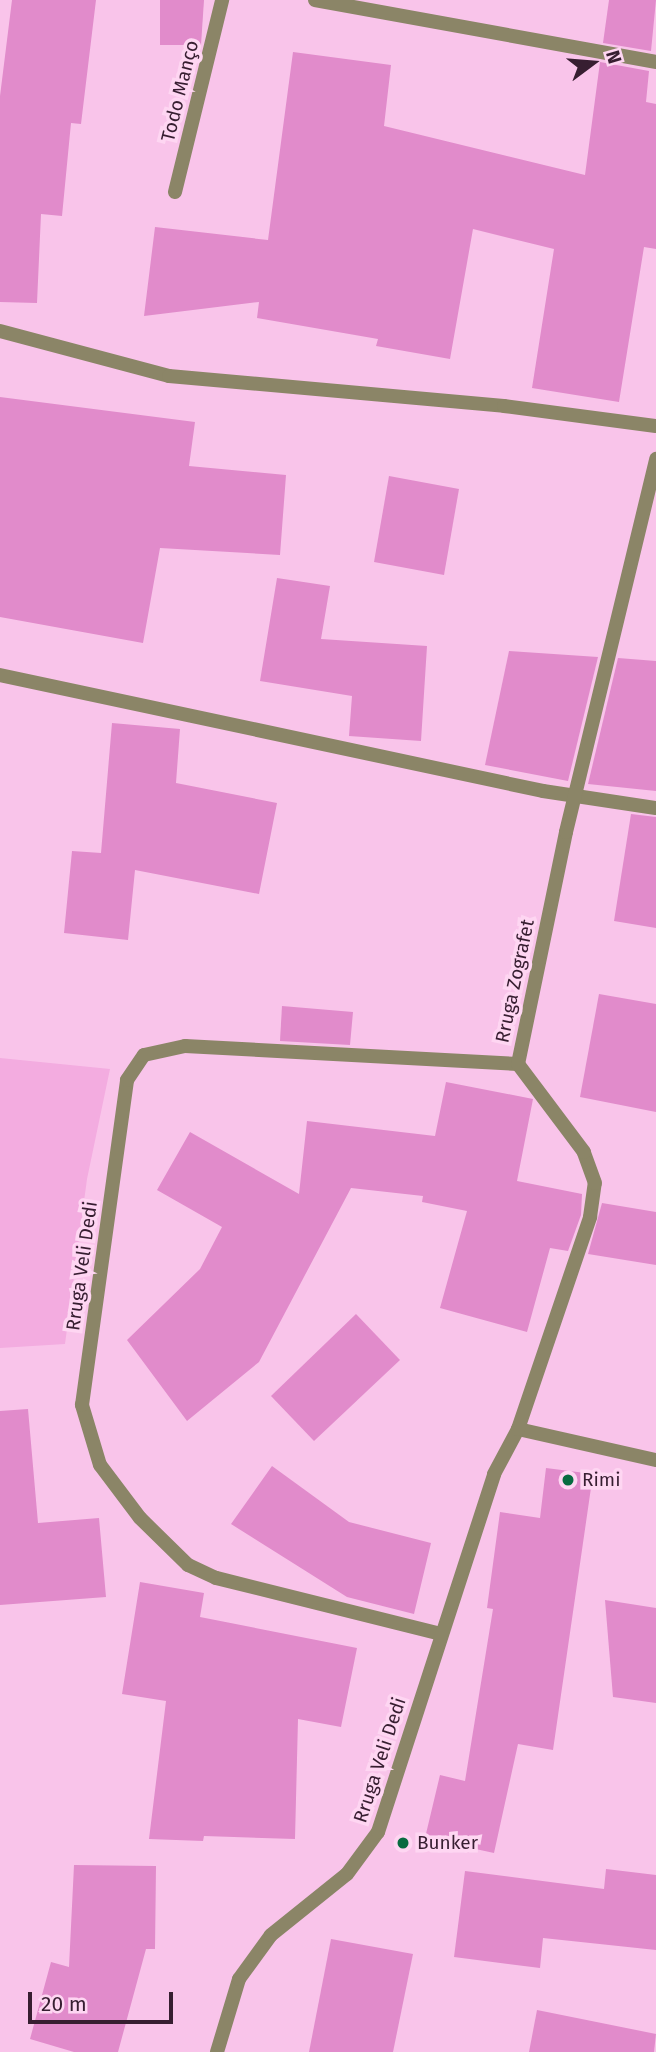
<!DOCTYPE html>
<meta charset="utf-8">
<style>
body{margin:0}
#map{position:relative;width:656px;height:2052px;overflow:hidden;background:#f9c4ea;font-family:"Fira Sans",sans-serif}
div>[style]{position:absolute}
.green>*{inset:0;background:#f3ace0}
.building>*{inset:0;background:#e18bcb}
.street>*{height:14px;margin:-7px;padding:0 7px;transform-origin:7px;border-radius:7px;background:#8b8567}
.dots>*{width:19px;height:19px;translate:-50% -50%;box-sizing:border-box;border:4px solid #fed6f2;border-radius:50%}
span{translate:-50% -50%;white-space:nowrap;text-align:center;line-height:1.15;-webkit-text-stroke:7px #fed6f2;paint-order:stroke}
.street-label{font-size:19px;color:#371e31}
.poi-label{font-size:19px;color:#371e31}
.left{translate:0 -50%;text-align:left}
.north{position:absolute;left:558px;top:28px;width:70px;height:70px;-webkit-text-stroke:5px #fed6f2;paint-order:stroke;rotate:74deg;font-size:19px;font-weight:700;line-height:28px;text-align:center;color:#371e31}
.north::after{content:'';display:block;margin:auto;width:24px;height:32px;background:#371e31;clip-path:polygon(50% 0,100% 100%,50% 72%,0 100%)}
.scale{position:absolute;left:28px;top:1992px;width:145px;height:32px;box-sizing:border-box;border:4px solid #371e31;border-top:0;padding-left:9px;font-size:21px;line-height:24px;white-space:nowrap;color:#371e31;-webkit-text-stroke:5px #fed6f2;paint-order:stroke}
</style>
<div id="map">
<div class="green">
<div style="clip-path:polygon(0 1058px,110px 1069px,87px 1179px,65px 1344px,0 1348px)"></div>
</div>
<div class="building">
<div style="clip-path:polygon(12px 0,96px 0,81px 124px,71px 123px,62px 216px,41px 214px,37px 303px,0 302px,0 96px)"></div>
<div style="clip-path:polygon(160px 0,204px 0,201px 45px,160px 45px)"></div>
<div style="clip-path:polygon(609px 0,656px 0,651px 51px,603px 43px)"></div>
<div style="clip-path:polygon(293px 52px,391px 65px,384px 126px,585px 175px,600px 62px,649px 71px,646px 102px,656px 104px,656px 249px,644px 247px,619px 402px,532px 388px,554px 249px,473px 229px,450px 359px,376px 346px,378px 339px,257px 318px,259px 302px,144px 316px,155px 227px,268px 240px)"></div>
<div style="clip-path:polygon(0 397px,195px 422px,189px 466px,286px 475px,280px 555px,160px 548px,143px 643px,0 617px)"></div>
<div style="clip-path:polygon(389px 476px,459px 489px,444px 575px,374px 562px)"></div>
<div style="clip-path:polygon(277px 578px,330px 586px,321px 639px,427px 646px,421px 741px,349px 736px,352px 696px,260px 681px)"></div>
<div style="clip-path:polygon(509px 651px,598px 657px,568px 781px,485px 765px)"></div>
<div style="clip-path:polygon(618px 658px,656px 661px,656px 791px,588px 784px)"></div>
<div style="clip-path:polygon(112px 723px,180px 729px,176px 783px,277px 803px,259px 894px,135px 870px,128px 940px,64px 933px,72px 851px,101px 853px)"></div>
<div style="clip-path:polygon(631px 814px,656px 817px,656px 928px,614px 921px)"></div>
<div style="clip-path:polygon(599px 994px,656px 1004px,656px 1112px,580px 1097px)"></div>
<div style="clip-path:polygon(282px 1006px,353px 1012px,350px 1045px,280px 1041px)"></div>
<div style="clip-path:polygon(446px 1082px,533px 1099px,517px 1181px,582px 1194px,581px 1215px,568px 1251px,550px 1248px,527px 1332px,440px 1308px,467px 1211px,422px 1202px,423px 1196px,351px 1188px,259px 1362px,187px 1421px,127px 1340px,200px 1269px,222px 1227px,157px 1190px,190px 1132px,299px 1194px,307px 1121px,435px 1136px)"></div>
<div style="clip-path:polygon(602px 1203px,656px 1212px,656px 1265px,588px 1254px)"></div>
<div style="clip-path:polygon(356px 1314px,400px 1360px,314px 1441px,271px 1396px)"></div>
<div style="clip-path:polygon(28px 1409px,38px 1523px,99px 1518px,106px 1597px,0 1605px,0 1411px)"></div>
<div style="clip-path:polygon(272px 1466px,349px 1522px,431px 1543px,414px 1614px,347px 1597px,231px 1524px)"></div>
<div style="clip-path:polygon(546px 1468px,593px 1474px,553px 1750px,518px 1744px,494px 1853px,425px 1838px,440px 1775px,465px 1781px,493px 1609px,487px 1608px,500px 1512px,540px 1518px)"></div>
<div style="clip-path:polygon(140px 1582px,204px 1593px,200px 1617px,357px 1648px,341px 1727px,298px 1719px,295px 1839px,204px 1836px,203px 1841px,149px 1839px,166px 1701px,122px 1694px)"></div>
<div style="clip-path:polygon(605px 1600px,656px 1608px,656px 1703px,613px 1697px)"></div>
<div style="clip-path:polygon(74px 1865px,156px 1866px,155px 1949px,146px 1949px,118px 2052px,74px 2052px,30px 2039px,51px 1962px,69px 1967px)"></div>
<div style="clip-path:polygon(606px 1869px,656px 1875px,656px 1950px,543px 1938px,540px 1968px,454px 1957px,465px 1871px,604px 1889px)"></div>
<div style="clip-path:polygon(331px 1939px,413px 1954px,393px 2052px,309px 2052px)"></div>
<div style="clip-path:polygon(537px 2010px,656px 2034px,654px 2052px,529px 2052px)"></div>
</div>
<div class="street">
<div style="left:315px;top:0;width:347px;rotate:10.3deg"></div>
<div style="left:175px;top:192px;width:198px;rotate:-76.2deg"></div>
<div style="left:0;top:331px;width:175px;rotate:14.9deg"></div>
<div style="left:169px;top:376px;width:336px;rotate:5.1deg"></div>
<div style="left:504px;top:406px;width:153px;rotate:7.5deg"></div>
<div style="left:0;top:675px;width:555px;rotate:12.06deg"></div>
<div style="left:543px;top:791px;width:114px;rotate:8.6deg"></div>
<div style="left:518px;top:1429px;width:141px;rotate:12.7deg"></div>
<div style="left:441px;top:1634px;width:232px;rotate:-166deg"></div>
<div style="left:216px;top:1578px;width:31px;rotate:-155deg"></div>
<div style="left:188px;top:1565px;width:67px;rotate:-135.6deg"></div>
<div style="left:140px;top:1518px;width:66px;rotate:-127deg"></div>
<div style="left:100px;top:1465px;width:63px;rotate:-106.7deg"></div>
<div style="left:82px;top:1405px;width:328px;rotate:-82.1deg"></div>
<div style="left:127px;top:1080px;width:30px;rotate:-56deg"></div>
<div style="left:144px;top:1055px;width:42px;rotate:-12.4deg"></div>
<div style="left:185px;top:1046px;width:333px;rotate:3.1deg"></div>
<div style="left:217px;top:2052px;width:76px;rotate:-73.2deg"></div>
<div style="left:239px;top:1979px;width:54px;rotate:-54deg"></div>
<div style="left:271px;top:1935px;width:97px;rotate:-38.8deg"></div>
<div style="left:347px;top:1874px;width:52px;rotate:-53.6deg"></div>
<div style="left:378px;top:1832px;width:376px;rotate:-72deg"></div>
<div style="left:494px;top:1474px;width:51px;rotate:-61.9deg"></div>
<div style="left:518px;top:1429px;width:224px;rotate:-71.2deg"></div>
<div style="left:590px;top:1217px;width:34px;rotate:-82deg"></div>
<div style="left:595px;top:1183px;width:33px;rotate:-110deg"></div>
<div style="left:584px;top:1152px;width:110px;rotate:-126.9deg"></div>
<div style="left:518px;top:1064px;width:237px;rotate:-78.3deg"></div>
<div style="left:566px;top:832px;width:384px;rotate:-76.4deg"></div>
</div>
<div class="dots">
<div style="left:568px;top:1480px;background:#076b40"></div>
<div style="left:403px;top:1843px;background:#076b40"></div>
</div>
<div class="street-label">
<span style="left:180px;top:91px;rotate:-76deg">Todo Manço</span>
<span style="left:515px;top:981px;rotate:-78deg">Rruga Zografet</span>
<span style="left:82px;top:1266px;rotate:-82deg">Rruga Veli Dedi</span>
<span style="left:380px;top:1760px;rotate:-72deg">Rruga Veli Dedi</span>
</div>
<div class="poi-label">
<span class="left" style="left:582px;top:1480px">Rimi</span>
<span class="left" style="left:417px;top:1843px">Bunker</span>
</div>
<div class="north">N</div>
<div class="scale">20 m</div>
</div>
